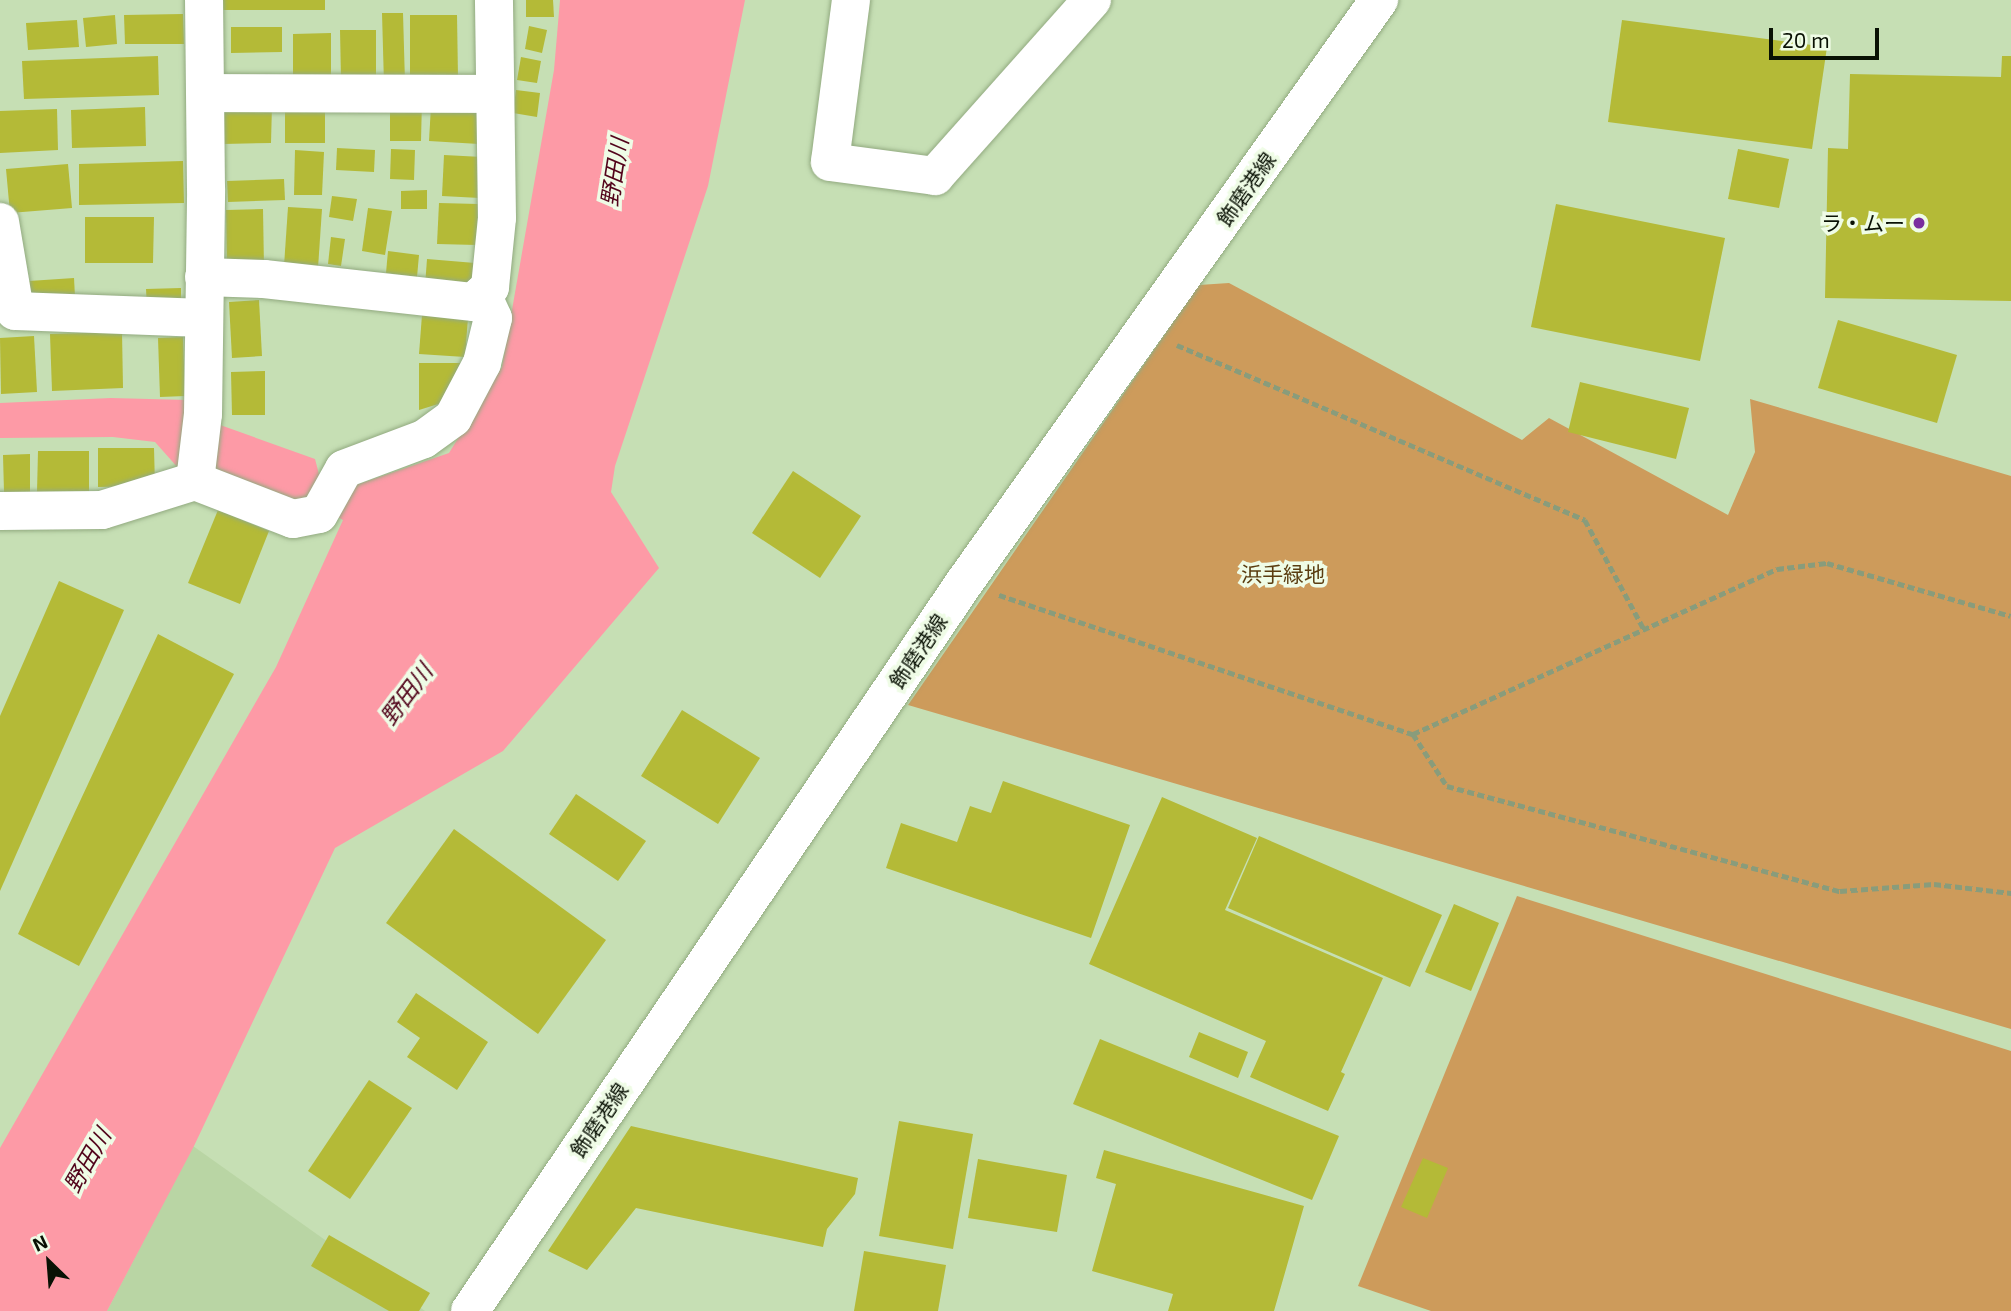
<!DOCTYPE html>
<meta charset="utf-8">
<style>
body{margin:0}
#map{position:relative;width:2011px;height:1311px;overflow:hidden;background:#c6dfb4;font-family:"Exo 2","Noto Sans JP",sans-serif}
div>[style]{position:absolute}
.built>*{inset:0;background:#b9d5a4}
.green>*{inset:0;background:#cd9b5b}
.water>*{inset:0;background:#fd9aa6}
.building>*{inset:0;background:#b4ba37}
.path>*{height:4.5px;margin-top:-2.25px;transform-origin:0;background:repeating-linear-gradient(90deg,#899c7b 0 7px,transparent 0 10.5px)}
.roads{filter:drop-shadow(0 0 2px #92aa80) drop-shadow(0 0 2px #92aa80)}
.minor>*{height:38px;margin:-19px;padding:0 19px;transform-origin:19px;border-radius:19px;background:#fff}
.secondary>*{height:38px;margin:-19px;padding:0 19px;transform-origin:19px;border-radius:19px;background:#fff}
.dots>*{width:19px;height:19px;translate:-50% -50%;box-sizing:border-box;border:4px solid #effce6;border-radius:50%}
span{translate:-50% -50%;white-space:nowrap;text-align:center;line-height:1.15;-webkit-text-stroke:7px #effce6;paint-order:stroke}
.street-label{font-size:21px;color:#091104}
.poi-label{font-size:21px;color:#091104}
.right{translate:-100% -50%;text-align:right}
.park-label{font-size:21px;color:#5a3c0f}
.water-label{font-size:23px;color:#52041b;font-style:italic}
.north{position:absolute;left:14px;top:1227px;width:70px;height:70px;-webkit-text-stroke:5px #effce6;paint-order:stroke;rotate:335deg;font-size:19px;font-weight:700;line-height:28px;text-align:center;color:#091104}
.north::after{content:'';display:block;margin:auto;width:24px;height:32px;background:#091104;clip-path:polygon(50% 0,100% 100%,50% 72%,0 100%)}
.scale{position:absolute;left:1769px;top:28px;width:110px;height:32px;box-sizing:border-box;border:4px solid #091104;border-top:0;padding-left:9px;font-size:21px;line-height:24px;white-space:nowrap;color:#091104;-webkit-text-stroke:5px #effce6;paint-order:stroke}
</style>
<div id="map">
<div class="built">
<div style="clip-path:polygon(193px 1146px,425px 1311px,107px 1311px)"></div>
</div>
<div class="green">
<div style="clip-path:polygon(1229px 283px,1522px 440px,1549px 418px,1728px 515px,1755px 452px,1750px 399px,2011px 476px,2011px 1029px,908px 705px,1199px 285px)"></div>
<div style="clip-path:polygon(1517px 896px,2011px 1051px,2011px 1311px,1431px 1311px,1358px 1286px)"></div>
</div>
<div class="water">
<div style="clip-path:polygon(560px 0,745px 0,708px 186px,615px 466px,611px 492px,659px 568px,503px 751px,335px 848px,194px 1146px,107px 1311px,0 1311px,0 1148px,276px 667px,343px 520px,304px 497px,295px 504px,179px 469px,155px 442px,113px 437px,0 438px,0 403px,111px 398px,188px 400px,209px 421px,315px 459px,320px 478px,359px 484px,449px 453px,502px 367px,554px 70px)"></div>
</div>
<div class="building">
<div style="clip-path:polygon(217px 0,325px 0,325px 10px,217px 10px)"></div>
<div style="clip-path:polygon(526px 0,553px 0,554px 17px,526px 17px)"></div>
<div style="clip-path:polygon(382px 13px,403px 13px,405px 83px,384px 84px)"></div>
<div style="clip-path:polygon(183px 14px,184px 44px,125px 44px,124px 15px)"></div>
<div style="clip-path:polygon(115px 15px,117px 44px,86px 47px,83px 18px)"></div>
<div style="clip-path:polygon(410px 15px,457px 15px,458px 78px,410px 79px)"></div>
<div style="clip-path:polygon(77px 20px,79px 47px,28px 50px,26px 23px)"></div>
<div style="clip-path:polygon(1622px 20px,1827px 47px,1812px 149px,1608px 122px)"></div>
<div style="clip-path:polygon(529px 26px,547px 30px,542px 53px,525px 49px)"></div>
<div style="clip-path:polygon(231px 27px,282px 27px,282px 52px,231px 53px)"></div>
<div style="clip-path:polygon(340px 30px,376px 30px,376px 79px,341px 79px)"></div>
<div style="clip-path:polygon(331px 33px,331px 75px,293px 75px,293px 34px)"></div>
<div style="clip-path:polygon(158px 56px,159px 95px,24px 99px,22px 61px)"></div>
<div style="clip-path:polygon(2002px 56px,2011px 56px,2011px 301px,1825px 298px,1828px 148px,1848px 149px,1850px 74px,2001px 77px)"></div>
<div style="clip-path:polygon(521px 57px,541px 61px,537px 83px,517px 80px)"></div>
<div style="clip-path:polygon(516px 90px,540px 93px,537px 117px,513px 113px)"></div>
<div style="clip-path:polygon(390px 100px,422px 100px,421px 141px,390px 141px)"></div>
<div style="clip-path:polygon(223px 105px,272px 105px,271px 143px,223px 144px)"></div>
<div style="clip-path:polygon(285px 105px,325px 105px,325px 143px,285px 143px)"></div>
<div style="clip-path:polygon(431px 106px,481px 109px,479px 144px,429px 141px)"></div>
<div style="clip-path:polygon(145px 107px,146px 146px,72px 148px,71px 110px)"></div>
<div style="clip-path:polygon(57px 109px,58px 150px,0 153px,0 111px)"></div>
<div style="clip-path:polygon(337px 148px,375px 150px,374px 172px,336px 170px)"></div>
<div style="clip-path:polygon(391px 149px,415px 150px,414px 180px,390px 179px)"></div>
<div style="clip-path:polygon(1738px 149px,1789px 159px,1779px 208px,1728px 199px)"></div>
<div style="clip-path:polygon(295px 150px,324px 152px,322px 195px,294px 195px)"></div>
<div style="clip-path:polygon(444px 155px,482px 157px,480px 198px,442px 196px)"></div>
<div style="clip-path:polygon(183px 161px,184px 203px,79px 205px,79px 164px)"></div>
<div style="clip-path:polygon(68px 164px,72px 208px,10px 213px,6px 169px)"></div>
<div style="clip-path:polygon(284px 179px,285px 200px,228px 202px,227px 181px)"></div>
<div style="clip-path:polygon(427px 190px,427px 209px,401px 209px,401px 191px)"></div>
<div style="clip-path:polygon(332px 196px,357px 199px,353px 221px,329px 217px)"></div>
<div style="clip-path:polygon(439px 203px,478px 204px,477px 245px,437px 244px)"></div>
<div style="clip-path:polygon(1556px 204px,1725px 238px,1700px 361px,1531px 327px)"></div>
<div style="clip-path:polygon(288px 207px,322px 209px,318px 268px,284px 266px)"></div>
<div style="clip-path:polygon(368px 208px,392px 211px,385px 255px,362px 251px)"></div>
<div style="clip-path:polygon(263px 209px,264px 267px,227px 267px,226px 210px)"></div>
<div style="clip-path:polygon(85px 217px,154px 217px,153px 263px,85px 263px)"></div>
<div style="clip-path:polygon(331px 237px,345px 239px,341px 266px,328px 264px)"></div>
<div style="clip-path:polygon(388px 251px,419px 255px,417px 277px,386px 273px)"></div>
<div style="clip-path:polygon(427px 259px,475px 263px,473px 289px,425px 286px)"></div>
<div style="clip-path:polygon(74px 278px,75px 297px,31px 301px,29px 281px)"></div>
<div style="clip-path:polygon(181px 288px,181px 307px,147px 308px,146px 289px)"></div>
<div style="clip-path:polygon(259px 300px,262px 356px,232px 358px,229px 302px)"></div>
<div style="clip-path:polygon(422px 315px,468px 318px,465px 357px,419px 354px)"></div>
<div style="clip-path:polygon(1838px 320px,1957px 355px,1937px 423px,1818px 388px)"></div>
<div style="clip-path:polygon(122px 332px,123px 388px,52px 391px,50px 334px)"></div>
<div style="clip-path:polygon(34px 336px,37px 392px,1px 394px,0 338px)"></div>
<div style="clip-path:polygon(183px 337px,185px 396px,160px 397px,158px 338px)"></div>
<div style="clip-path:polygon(419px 363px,461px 363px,448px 401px,419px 410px)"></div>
<div style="clip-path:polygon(265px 371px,265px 415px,232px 415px,231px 372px)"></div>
<div style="clip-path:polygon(1580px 382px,1689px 408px,1676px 459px,1568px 432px)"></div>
<div style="clip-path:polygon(98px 448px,154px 448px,155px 486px,98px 487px)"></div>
<div style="clip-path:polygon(38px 451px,89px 451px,89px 491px,37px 492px)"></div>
<div style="clip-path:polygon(30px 454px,30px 492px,4px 492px,3px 455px)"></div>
<div style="clip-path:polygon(793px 471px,861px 516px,820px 578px,752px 533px)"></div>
<div style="clip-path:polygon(218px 510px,269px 531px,240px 604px,188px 583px)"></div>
<div style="clip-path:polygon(59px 581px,124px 610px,0 891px,0 716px)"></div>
<div style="clip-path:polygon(158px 634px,234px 674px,79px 966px,18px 934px)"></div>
<div style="clip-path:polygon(682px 710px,760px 758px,718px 824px,641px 776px)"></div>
<div style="clip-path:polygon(1003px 781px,1130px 825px,1091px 938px,886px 868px,901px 823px,957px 842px,970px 806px,991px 813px)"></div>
<div style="clip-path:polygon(576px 794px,646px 841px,618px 881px,549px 834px)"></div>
<div style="clip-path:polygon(1162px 797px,1257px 838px,1225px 910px,1383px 978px,1341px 1072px,1345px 1074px,1328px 1111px,1250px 1077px,1266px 1041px,1089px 964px)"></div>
<div style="clip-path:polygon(454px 829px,606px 940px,538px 1034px,386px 923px)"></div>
<div style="clip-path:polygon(1259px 836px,1442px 915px,1410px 987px,1228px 908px)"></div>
<div style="clip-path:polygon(1454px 904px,1499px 923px,1471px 991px,1425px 972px)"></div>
<div style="clip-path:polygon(416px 993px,488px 1042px,457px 1090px,407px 1057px,420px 1038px,397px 1022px)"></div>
<div style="clip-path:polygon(1199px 1032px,1248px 1052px,1238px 1078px,1189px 1057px)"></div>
<div style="clip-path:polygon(1100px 1039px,1339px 1136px,1312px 1200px,1073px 1104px)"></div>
<div style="clip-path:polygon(369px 1080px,412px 1108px,350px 1199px,308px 1171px)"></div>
<div style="clip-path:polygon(899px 1121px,973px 1134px,953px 1249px,879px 1236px)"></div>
<div style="clip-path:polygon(631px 1126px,858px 1178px,855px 1194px,827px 1229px,823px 1247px,636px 1208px,587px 1270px,548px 1251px)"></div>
<div style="clip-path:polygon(1104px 1150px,1304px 1206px,1274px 1311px,1168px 1311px,1173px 1294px,1092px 1271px,1116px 1184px,1096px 1178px)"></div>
<div style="clip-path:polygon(1423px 1158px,1448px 1168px,1427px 1218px,1401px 1207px)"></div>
<div style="clip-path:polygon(978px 1159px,1067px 1175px,1057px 1232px,968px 1218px)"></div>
<div style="clip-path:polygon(329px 1235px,430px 1293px,419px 1311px,389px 1311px,311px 1266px)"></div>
<div style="clip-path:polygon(864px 1251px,946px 1265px,938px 1311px,854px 1311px)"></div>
</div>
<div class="path">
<div style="left:1177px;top:345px;width:444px;rotate:23.2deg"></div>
<div style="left:1585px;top:520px;width:126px;rotate:61.6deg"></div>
<div style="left:999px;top:595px;width:437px;rotate:18.6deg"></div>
<div style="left:1413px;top:734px;width:62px;rotate:56.8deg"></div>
<div style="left:1447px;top:786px;width:407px;rotate:15deg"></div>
<div style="left:1840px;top:891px;width:94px;rotate:-4.3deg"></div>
<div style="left:1934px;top:884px;width:78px;rotate:6.7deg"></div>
<div style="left:1413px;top:734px;width:400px;rotate:-24.4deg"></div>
<div style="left:1777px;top:569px;width:50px;rotate:-6.8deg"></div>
<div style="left:1827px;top:563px;width:191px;rotate:16.1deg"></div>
</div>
<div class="roads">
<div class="minor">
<div style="left:851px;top:0;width:163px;rotate:97.4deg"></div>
<div style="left:830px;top:162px;width:106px;rotate:7.6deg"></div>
<div style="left:935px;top:176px;width:236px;rotate:-48.3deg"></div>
<div style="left:206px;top:93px;width:289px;rotate:0.2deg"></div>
<div style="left:0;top:222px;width:90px;rotate:80.4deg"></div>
<div style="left:15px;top:311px;width:189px;rotate:2.1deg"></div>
<div style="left:204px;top:277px;width:60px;rotate:1.9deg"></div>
<div style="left:264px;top:279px;width:211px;rotate:6.3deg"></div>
<div style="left:474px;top:302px;width:22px;rotate:-43deg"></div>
<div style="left:490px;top:287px;width:69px;rotate:-84.2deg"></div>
<div style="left:497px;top:218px;width:218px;rotate:-90.8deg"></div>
<div style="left:195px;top:481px;width:67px;rotate:-83.2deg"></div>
<div style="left:203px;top:414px;width:225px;rotate:-89.2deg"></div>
<div style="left:206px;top:189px;width:189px;rotate:-90.6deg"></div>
<div style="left:0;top:511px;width:102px;rotate:-0.6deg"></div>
<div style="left:102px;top:510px;width:97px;rotate:-17.3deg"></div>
<div style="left:195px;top:481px;width:105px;rotate:21.2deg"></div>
<div style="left:293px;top:519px;width:26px;rotate:-11deg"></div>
<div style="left:319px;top:514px;width:51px;rotate:-60.9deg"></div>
<div style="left:344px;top:469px;width:85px;rotate:-20.6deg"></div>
<div style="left:424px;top:439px;width:36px;rotate:-36deg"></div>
<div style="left:453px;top:418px;width:62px;rotate:-62.2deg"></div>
<div style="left:482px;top:363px;width:46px;rotate:-76.3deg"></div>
<div style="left:493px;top:318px;width:26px;rotate:-115deg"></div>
</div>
<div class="secondary">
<div style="left:470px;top:1311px;width:880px;rotate:-55.84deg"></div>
<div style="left:964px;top:583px;width:716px;rotate:-54.56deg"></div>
</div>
</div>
<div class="dots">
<div style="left:1919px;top:223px;background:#7a2e9f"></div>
</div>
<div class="street-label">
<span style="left:1246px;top:189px;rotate:-55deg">飾磨港線</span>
<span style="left:918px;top:651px;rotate:-56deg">飾磨港線</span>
<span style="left:599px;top:1120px;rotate:-56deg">飾磨港線</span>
</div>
<div class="poi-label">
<span class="right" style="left:1905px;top:223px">ラ・ムー</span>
</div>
<div class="park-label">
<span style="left:1283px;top:574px">浜手緑地</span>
</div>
<div class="water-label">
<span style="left:614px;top:172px;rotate:-81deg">野田川</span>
<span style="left:406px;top:694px;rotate:-53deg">野田川</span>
<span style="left:87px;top:1160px;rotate:-60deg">野田川</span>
</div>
<div class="north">N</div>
<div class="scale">20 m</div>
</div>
